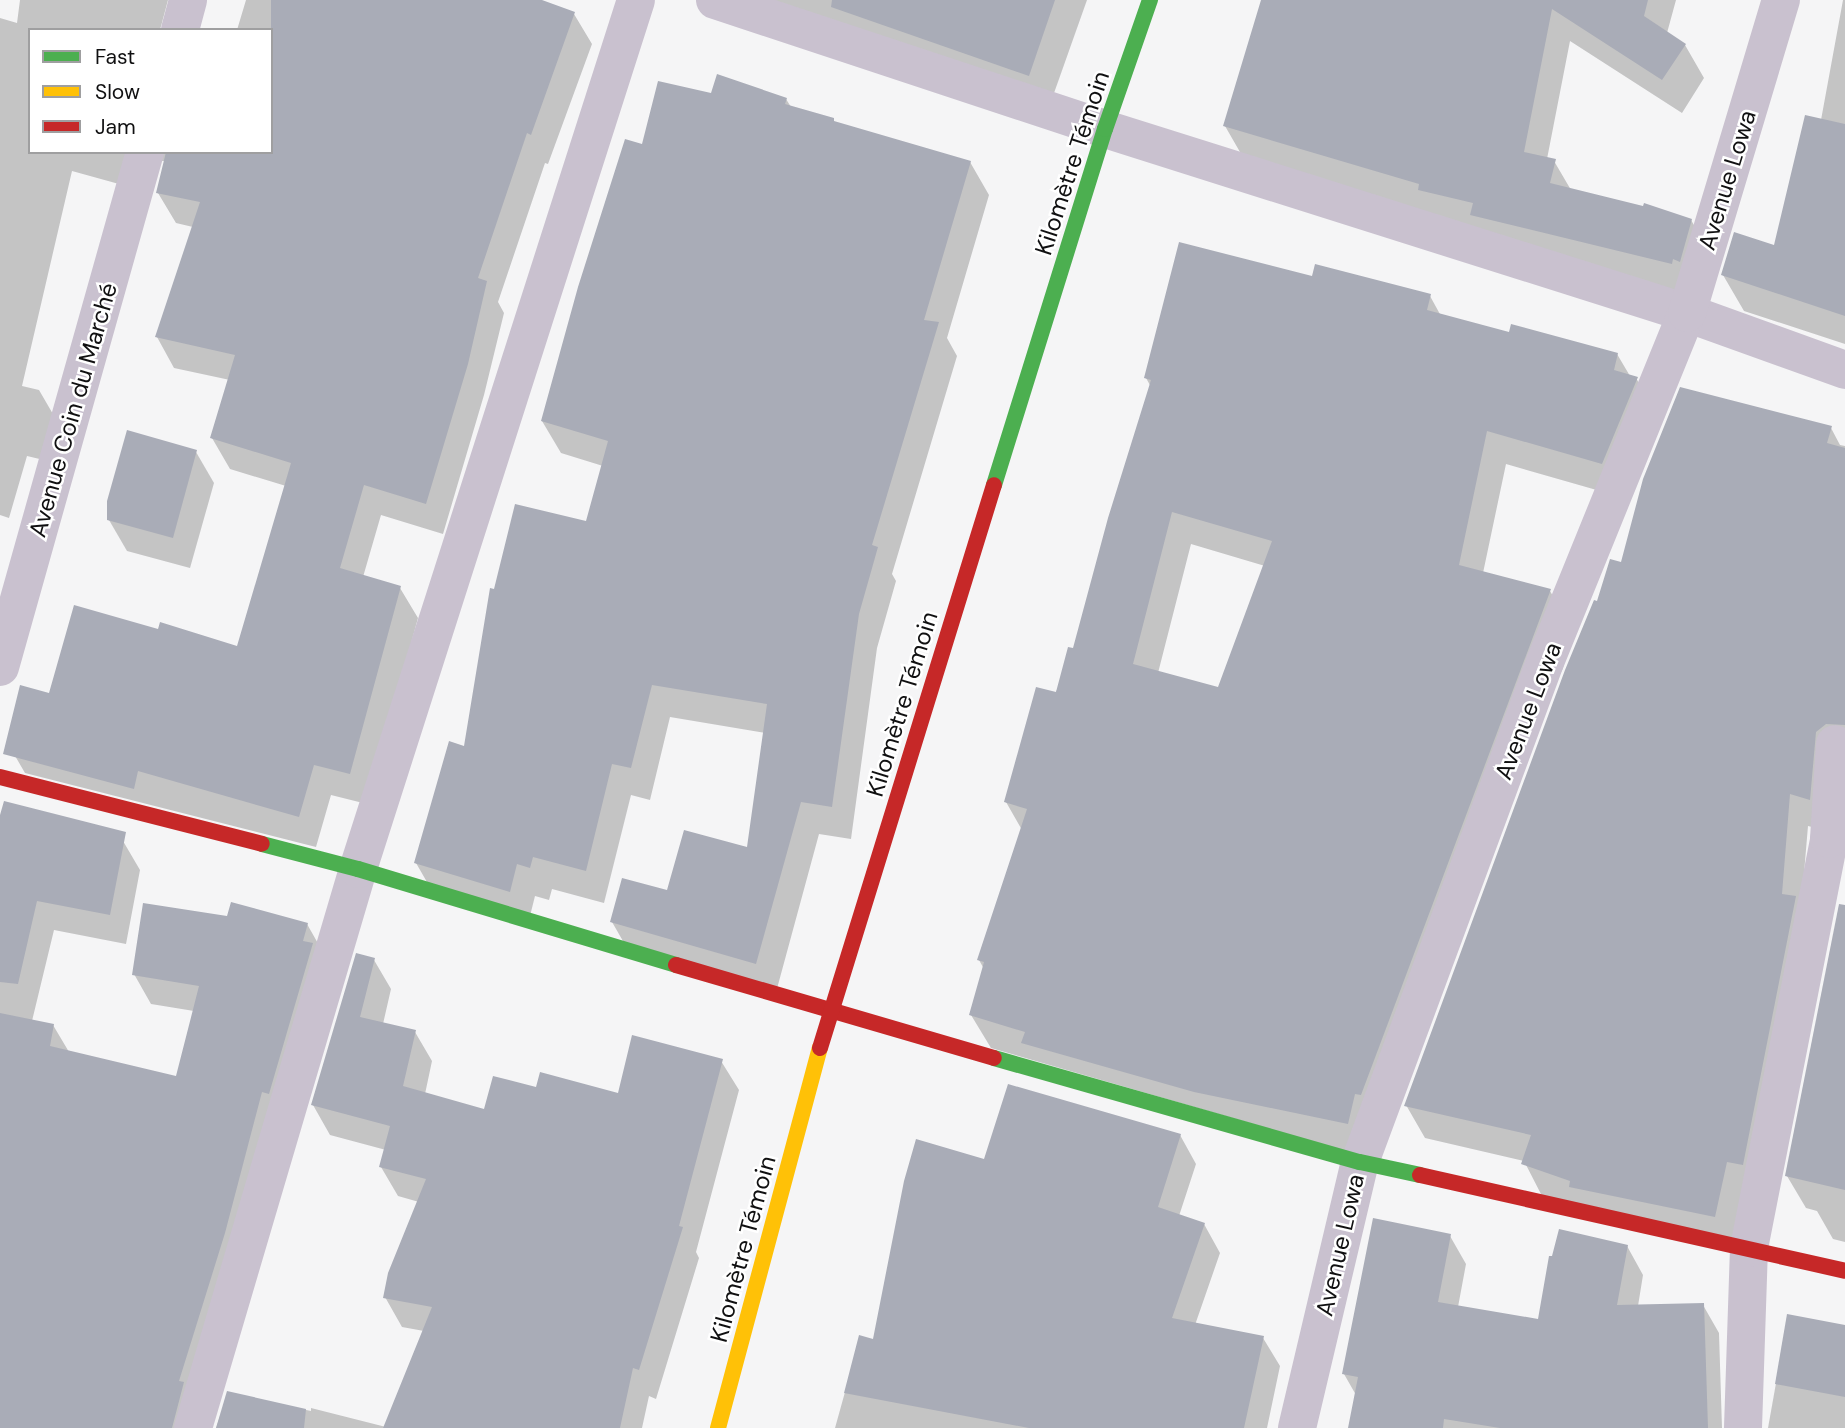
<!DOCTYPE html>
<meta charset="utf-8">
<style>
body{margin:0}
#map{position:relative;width:1845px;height:1428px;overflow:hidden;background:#f5f5f6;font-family:"DM Sans",sans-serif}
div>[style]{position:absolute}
.shadow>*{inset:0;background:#0003}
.building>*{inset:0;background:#a9acb7}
.street>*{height:38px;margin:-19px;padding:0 19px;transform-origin:19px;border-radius:19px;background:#c9c1cf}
.fast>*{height:16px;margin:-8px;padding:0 8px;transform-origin:8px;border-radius:8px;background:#4caf50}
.slow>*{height:16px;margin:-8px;padding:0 8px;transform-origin:8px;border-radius:8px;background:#ffc107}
.jam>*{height:16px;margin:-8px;padding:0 8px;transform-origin:8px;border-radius:8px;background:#c62828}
span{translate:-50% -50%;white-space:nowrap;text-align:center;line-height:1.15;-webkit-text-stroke:5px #fff;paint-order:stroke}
.street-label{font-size:24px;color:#101011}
.legend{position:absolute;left:28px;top:28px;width:245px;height:126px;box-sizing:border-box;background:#fff;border:2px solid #9f9fa0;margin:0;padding:9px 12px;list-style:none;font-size:21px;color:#101011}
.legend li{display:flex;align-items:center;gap:14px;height:35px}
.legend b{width:35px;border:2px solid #9f9fa0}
</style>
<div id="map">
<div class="shadow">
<div style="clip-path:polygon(20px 0,168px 0,160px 30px,30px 30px,30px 152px,271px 152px,271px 30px,237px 30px,246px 0,537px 0,574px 14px,592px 44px,548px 164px,545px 163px,498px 302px,504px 313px,484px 395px,443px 534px,381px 515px,363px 577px,400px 588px,418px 618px,367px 804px,331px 795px,316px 847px,25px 773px,7px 742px,51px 695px,159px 631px,238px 648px,286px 486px,230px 469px,212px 438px,230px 380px,174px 368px,157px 337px,193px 227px,176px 223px,158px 193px,167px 161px,157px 161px,137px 189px,72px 171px,22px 386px,39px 390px,57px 421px,48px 461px,27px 456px,9px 518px,0 515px,0 18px,17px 23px)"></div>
<div style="clip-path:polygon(758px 0,1087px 0,1048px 110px)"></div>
<div style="clip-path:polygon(1263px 0,1676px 0,1667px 33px,1685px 45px,1704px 78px,1682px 113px,1570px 41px,1547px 159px,1554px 161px,1571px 190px,1691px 220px,1711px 254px,1690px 296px,1244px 159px,1225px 126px)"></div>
<div style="clip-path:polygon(1843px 0,1845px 0,1845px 344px,1744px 311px,1723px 275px,1775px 248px,1821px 120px)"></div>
<div style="clip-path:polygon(712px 95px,786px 99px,791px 107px,833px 120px,836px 124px,970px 162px,989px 195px,947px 338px,957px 356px,892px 574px,896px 581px,877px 648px,851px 839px,819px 834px,775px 996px,631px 955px,612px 922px,748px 850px,765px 733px,670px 717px,650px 800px,631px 795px,604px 903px,552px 889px,549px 900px,535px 896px,528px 924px,435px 896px,416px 863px,465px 748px,496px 591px,588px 523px,603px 466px,561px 453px,542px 421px,643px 146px)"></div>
<div style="clip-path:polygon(evenodd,1313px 278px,1430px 296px,1441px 316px,1510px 335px,1617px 354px,1630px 376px,1636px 378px,1656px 412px,1621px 497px,1506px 464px,1483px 573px,1550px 591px,1569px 624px,1367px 1157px,991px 1048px,971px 1015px,984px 969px,979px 960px,1022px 830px,1006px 802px,1075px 650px,1151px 387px,1146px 378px,1313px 278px,1191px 544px,1265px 566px,1219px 689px,1158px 673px,1191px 544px)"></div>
<div style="clip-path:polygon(1831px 428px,1840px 445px,1845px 446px,1845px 757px,1828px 831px,1808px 826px,1801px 909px,1733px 1249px,1542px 1196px,1524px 1161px,1425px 1138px,1406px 1105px,1599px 603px,1623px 564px)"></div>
<div style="clip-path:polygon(196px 452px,214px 483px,190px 568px,127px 551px,109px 520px)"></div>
<div style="clip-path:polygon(0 821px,123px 841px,140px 870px,126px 944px,54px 930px,32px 1021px,53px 1025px,69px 1052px,177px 1078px,194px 1011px,151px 1004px,134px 974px,228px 918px,307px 924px,324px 954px,196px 1428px,0 1428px)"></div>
<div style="clip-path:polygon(1845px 907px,1845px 1242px,1833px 1239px,1817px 1211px,1806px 1208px,1787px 1176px)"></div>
<div style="clip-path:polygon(374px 960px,391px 989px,383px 1024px,415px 1032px,432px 1061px,425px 1094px,485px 1112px,537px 1089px,619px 1095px,721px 1061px,739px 1090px,696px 1252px,699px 1258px,656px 1399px,649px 1396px,642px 1428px,216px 1428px,228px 1393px,311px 1411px,311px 1408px,386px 1427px,424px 1331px,402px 1327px,385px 1297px,419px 1202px,398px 1196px,381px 1167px,386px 1150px,330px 1135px,313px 1105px)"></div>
<div style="clip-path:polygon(1180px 1135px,1196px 1164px,1179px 1216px,1204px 1224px,1220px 1253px,1195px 1325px,1263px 1338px,1280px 1366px,1267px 1428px,835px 1428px,860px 1338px,874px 1341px,985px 1161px)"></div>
<div style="clip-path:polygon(1450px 1236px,1466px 1264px,1458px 1307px,1540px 1321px,1627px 1246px,1643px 1275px,1638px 1306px,1703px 1305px,1719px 1333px,1722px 1428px,1350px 1428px,1356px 1395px,1344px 1374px)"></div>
<div style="clip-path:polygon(1788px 1316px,1845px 1327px,1845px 1428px,1768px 1428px)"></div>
</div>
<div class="building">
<div style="clip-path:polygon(271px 0,542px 0,575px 12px,531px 135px,527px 133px,478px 278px,487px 281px,468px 364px,426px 504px,364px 485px,340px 568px,401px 586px,350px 774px,314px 765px,299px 817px,138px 771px,134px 789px,3px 754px,20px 685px,49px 693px,74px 605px,158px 629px,160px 622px,237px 646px,291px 463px,210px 438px,235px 355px,155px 337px,200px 202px,156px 193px,166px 152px,271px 152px)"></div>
<div style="clip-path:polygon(832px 0,1055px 0,1029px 76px,831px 7px)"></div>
<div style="clip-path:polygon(1261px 0,1648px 0,1644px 16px,1686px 44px,1662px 80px,1552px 9px,1524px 152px,1556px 159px,1550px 183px,1643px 206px,1644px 203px,1692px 219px,1680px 262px,1673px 259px,1672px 264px,1470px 215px,1473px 203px,1418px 190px,1419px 184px,1223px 126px)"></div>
<div style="clip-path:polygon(717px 74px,787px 98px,785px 104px,834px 118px,834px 121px,971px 161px,924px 320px,939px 322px,872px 545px,878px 547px,859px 614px,832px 807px,801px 802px,756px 964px,610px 922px,622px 878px,667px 890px,684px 830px,747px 847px,767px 704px,652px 685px,631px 768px,612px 764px,586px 871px,533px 857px,530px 868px,517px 864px,510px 892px,414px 863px,449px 741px,464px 746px,490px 588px,494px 589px,515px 504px,586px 521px,608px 441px,541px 421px,578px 287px,625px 139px,642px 144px,658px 81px,711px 93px)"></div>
<div style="clip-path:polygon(1805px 115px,1845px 124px,1845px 316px,1721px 275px,1734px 232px,1774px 245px)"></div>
<div style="clip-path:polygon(evenodd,1179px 242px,1312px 276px,1315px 264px,1431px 294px,1427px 310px,1509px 332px,1511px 324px,1618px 353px,1614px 370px,1638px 377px,1602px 464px,1487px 431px,1459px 565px,1551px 589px,1361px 1095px,1355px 1094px,1348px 1124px,1194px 1092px,1021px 1043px,1025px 1032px,969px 1015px,984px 962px,977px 960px,1027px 809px,1004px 802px,1036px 687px,1056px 692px,1068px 647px,1073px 648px,1108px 518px,1151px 380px,1144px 378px,1179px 242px,1172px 512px,1272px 541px,1218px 687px,1133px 664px,1172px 512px)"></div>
<div style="clip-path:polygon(1680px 387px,1832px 426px,1827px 443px,1845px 448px,1845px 725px,1826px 724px,1816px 732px,1810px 800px,1790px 794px,1782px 894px,1796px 896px,1743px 1165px,1727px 1162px,1715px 1217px,1569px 1187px,1570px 1181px,1521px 1164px,1531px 1135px,1404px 1106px,1565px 670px,1594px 600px,1597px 601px,1610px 559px,1621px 562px,1643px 479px)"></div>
<div style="clip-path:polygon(127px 430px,197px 450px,173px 538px,107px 520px,107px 501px)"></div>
<div style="clip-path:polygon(4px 801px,126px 832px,110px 915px,37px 901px,18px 984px,0 982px,0 815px)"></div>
<div style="clip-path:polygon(231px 902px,308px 923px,303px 941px,313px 943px,269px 1094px,262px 1092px,225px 1233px,179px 1381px,184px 1382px,172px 1428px,0 1428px,0 1013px,54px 1024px,50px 1046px,176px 1076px,199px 986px,132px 975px,143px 903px,227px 916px)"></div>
<div style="clip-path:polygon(1839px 904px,1845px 905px,1845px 1190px,1785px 1176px)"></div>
<div style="clip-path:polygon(356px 953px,375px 958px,360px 1017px,416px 1030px,403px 1086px,484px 1109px,493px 1076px,536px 1087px,540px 1072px,618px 1093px,632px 1035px,723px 1059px,679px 1226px,683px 1227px,639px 1370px,633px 1368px,620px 1428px,383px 1428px,432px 1307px,383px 1298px,388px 1273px,426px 1179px,379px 1167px,390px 1126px,311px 1105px)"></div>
<div style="clip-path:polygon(1008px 1084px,1181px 1134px,1158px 1207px,1205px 1223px,1172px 1318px,1264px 1336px,1244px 1428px,1029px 1428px,844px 1393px,859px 1335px,873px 1339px,904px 1181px,916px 1139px,984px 1159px)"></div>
<div style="clip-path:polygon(1373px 1218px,1451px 1234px,1438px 1302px,1538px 1319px,1549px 1256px,1552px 1256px,1559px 1229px,1628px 1245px,1617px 1305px,1704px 1303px,1708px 1428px,1500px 1428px,1444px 1419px,1443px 1428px,1348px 1428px,1358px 1377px,1342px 1374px)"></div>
<div style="clip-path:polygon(1787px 1314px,1845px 1325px,1845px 1397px,1775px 1384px)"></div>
<div style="clip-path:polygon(227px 1391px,306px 1409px,304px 1428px,216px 1428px)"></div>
</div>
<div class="street">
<div style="left:715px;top:0;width:411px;rotate:18.3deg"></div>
<div style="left:1105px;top:129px;width:610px;rotate:17.54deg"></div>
<div style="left:1687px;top:313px;width:168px;rotate:19.8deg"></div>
<div style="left:180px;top:30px;width:31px;rotate:-75deg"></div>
<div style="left:0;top:667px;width:535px;rotate:-74.28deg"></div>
<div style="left:193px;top:1428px;width:583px;rotate:-73.55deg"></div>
<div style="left:358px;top:869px;width:912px;rotate:-72.26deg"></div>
<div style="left:1297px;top:1428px;width:273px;rotate:-76.7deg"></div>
<div style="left:1360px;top:1162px;width:533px;rotate:-69.7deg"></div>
<div style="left:1545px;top:662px;width:377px;rotate:-67.9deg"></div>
<div style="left:1687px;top:313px;width:327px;rotate:-73.3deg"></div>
<div style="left:1743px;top:1428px;width:180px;rotate:-88.1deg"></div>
<div style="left:1749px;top:1248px;width:417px;rotate:-78.9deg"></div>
<div style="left:1829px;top:839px;width:95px;rotate:-86.4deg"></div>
</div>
<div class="fast">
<div style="left:994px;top:485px;width:373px;rotate:-72.7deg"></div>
<div style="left:1105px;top:129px;width:137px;rotate:-70.8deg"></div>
<div style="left:262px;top:844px;width:99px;rotate:14.6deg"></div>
<div style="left:358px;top:869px;width:332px;rotate:16.8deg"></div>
<div style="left:994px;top:1058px;width:380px;rotate:15.9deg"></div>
<div style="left:1360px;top:1162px;width:61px;rotate:12.2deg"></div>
</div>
<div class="slow">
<div style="left:718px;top:1428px;width:393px;rotate:-75deg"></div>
</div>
<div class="jam">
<div style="left:0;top:777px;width:270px;rotate:14.3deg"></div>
<div style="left:676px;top:965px;width:331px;rotate:16.3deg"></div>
<div style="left:820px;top:1048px;width:589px;rotate:-72.83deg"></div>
<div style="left:1420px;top:1175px;width:436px;rotate:12.7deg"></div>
</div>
<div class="street-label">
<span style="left:1072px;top:163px;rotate:-72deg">Kilomètre Témoin</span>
<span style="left:1727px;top:180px;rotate:-73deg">Avenue Lowa</span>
<span style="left:73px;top:410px;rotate:-74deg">Avenue Coin du Marché</span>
<span style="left:902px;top:704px;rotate:-73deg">Kilomètre Témoin</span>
<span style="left:1528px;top:711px;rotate:-69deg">Avenue Lowa</span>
<span style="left:1340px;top:1245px;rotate:-77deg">Avenue Lowa</span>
<span style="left:743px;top:1249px;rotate:-75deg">Kilomètre Témoin</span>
</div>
<ul class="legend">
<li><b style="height:9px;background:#4caf50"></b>Fast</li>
<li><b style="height:9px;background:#ffc107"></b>Slow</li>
<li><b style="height:9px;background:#c62828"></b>Jam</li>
</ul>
</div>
